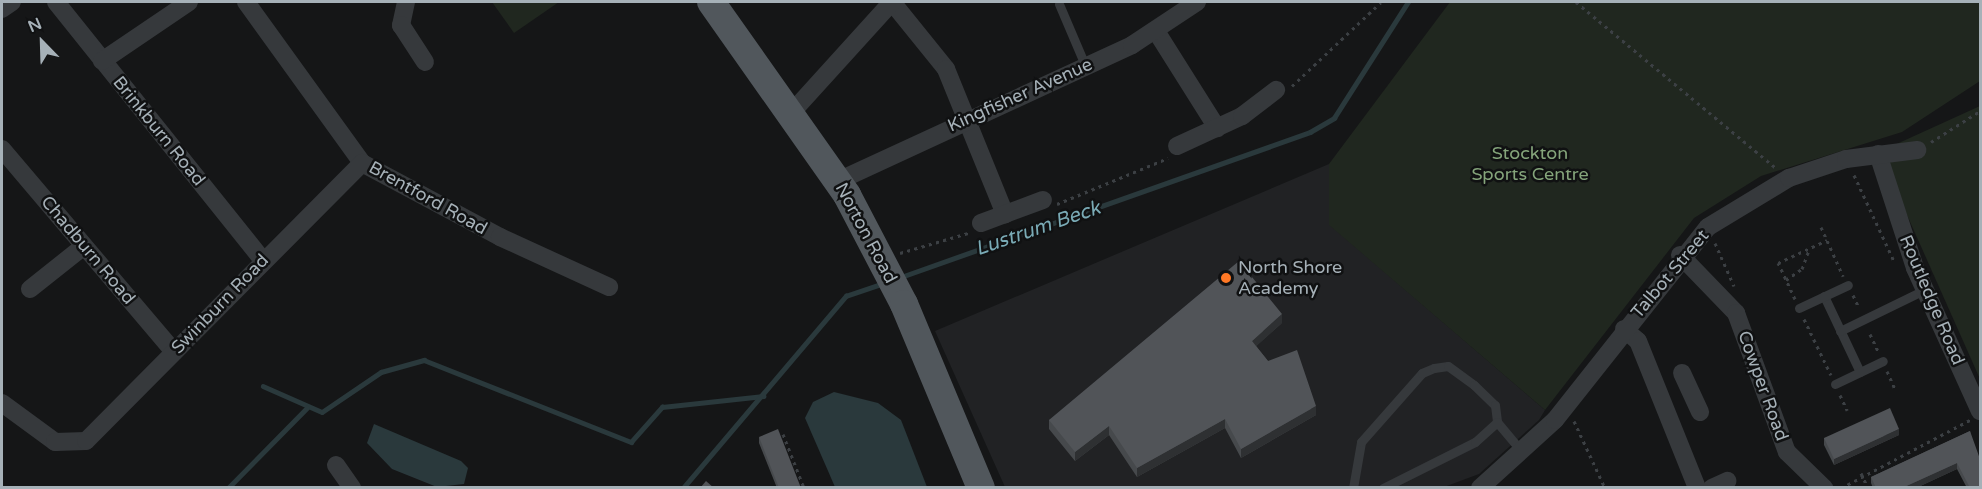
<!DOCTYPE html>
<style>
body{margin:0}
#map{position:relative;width:1982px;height:489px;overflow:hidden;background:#151617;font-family:"Varela Round",sans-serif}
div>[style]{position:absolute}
.built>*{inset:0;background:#212224}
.green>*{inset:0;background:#20271f}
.water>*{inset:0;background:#2a393c}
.stream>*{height:4.5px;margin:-2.25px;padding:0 2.25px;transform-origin:2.25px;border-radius:2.25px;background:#2a393c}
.path>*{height:3px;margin-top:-1.5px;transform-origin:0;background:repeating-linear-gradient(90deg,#3c4044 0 3px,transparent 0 7.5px)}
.service>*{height:9px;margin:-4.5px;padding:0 4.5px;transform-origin:4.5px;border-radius:4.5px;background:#36393c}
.minor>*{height:18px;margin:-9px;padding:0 9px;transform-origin:9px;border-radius:9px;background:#36393c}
.primary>*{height:28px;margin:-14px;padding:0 14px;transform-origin:14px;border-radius:14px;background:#51575c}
.wall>*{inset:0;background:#46494c}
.shaded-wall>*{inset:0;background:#2e3032}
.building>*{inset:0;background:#515458}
.dots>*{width:16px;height:16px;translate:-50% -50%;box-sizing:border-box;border:3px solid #101112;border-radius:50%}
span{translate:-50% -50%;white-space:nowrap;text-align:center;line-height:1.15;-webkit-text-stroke:5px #101112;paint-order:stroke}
.street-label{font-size:18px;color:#a6b1b8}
.park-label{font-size:18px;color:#85a57b}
.poi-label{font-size:18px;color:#a6b1b8}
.left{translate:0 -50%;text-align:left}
.water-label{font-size:20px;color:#7aabb6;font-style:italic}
.frame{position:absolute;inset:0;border:3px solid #a6b1b8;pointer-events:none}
.north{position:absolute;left:12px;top:12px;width:60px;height:60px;-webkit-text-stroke:4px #101112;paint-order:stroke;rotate:337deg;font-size:16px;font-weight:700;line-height:24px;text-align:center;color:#a6b1b8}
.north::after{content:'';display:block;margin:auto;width:21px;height:27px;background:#a6b1b8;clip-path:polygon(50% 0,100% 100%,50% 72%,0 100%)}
</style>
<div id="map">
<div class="built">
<div style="clip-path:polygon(1329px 164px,1330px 225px,1545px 410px,1539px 420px,1479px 474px,1444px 487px,1005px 487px,935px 331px)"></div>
</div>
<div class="green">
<div style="clip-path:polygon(492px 2px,559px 2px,514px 33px)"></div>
<div style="clip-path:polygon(1450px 2px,1980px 2px,1980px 81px,1902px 132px,1761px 176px,1694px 218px,1545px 410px,1329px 225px,1329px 164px)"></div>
<div style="clip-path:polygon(1980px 106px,1980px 379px,1879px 152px)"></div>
</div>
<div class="water">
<div style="clip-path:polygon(834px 392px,878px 403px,901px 420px,927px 487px,835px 487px,805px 418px,813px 402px)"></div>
<div style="clip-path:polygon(374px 424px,461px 461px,468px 468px,464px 484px,437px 487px,392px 469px,367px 443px)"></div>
</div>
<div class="stream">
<div style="left:901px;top:277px;width:434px;rotate:-19.5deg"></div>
<div style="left:1310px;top:132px;width:28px;rotate:-30deg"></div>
<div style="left:1334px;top:118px;width:138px;rotate:-57.5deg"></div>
<div style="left:263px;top:386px;width:64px;rotate:23.8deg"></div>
<div style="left:322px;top:412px;width:71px;rotate:-34.1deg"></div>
<div style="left:381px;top:372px;width:45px;rotate:-15.6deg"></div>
<div style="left:424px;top:360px;width:223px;rotate:21.6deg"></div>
<div style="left:631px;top:442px;width:47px;rotate:-48.5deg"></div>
<div style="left:662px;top:407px;width:102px;rotate:-6.2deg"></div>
<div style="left:228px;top:488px;width:112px;rotate:-45.4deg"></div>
<div style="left:683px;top:488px;width:252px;rotate:-49.7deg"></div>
<div style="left:846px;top:296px;width:37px;rotate:-19deg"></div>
</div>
<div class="path">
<div style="left:1576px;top:2px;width:260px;rotate:39.7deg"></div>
<div style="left:1292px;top:86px;width:122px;rotate:-43.3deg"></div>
<div style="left:1931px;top:142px;width:58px;rotate:-32.3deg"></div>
<div style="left:1854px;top:175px;width:95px;rotate:65.1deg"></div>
<div style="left:1057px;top:204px;width:120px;rotate:-22.5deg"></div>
<div style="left:1821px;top:227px;width:54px;rotate:65.8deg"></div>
<div style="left:1715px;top:243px;width:47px;rotate:66.2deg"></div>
<div style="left:900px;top:253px;width:71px;rotate:-16.4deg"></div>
<div style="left:1786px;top:280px;width:19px;rotate:-35deg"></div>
<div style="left:1802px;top:269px;width:20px;rotate:-70deg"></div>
<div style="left:1853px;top:295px;width:14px;rotate:65deg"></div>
<div style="left:1795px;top:299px;width:40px;rotate:-115deg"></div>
<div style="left:1778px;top:263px;width:54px;rotate:-25.1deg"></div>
<div style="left:1804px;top:319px;width:62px;rotate:64.3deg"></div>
<div style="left:1870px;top:334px;width:19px;rotate:65deg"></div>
<div style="left:1887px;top:371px;width:20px;rotate:66deg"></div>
<div style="left:1840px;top:395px;width:17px;rotate:65deg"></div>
<div style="left:1574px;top:421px;width:74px;rotate:65.2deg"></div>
<div style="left:783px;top:434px;width:58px;rotate:68.7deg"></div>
<div style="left:1861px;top:473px;width:17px;rotate:65deg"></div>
<div style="left:1841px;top:488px;width:146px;rotate:-27.8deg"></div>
</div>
<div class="service">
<div style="left:1059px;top:4px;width:66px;rotate:66.9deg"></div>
<div style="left:1824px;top:296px;width:84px;rotate:64.7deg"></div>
<div style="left:1799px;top:308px;width:54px;rotate:-25.1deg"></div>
<div style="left:1840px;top:331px;width:93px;rotate:-26deg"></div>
<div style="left:1835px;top:384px;width:53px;rotate:-25.6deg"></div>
<div style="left:1353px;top:488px;width:47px;rotate:-80.1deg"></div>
<div style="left:1361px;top:442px;width:92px;rotate:-48.5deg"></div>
<div style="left:1422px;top:373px;width:13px;rotate:-23deg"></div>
<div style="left:1434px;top:368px;width:14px;rotate:-8deg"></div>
<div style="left:1448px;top:366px;width:32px;rotate:36deg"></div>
<div style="left:1474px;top:385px;width:29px;rotate:44deg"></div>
<div style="left:1495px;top:405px;width:17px;rotate:83deg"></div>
<div style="left:1497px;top:422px;width:40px;rotate:50deg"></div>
<div style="left:1383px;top:488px;width:103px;rotate:-26.6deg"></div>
<div style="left:1475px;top:442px;width:30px;rotate:-42deg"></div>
</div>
<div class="minor">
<div style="left:56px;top:2px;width:329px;rotate:51.3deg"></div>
<div style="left:246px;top:2px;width:198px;rotate:54.2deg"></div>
<div style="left:362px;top:163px;width:157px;rotate:28.2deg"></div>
<div style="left:500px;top:237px;width:120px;rotate:24.6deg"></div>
<div style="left:406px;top:2px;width:24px;rotate:102deg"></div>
<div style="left:401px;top:25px;width:44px;rotate:57deg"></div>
<div style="left:892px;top:2px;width:86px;rotate:51.1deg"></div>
<div style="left:946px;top:69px;width:157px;rotate:67.9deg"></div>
<div style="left:2px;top:9px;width:12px;rotate:-35deg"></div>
<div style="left:1156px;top:31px;width:115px;rotate:57.8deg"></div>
<div style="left:102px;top:61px;width:105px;rotate:-34.1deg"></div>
<div style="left:793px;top:111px;width:147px;rotate:-47.8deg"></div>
<div style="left:1177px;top:146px;width:72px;rotate:-24.8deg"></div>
<div style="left:1242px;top:116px;width:43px;rotate:-37.4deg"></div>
<div style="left:2px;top:149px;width:266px;rotate:49.7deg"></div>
<div style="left:1878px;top:154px;width:120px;rotate:72deg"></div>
<div style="left:1915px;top:268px;width:157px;rotate:65.6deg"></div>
<div style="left:838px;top:181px;width:324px;rotate:-24.8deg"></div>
<div style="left:1132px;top:45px;width:78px;rotate:-33.5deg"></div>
<div style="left:981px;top:223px;width:66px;rotate:-20.4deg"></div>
<div style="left:1680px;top:255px;width:81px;rotate:46deg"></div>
<div style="left:1736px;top:313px;width:148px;rotate:69.9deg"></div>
<div style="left:1787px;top:452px;width:52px;rotate:44.2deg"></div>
<div style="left:30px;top:289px;width:69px;rotate:-38.5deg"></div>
<div style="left:1624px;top:329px;width:18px;rotate:41deg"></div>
<div style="left:1638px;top:341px;width:158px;rotate:68.1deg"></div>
<div style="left:1682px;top:373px;width:43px;rotate:65.2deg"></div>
<div style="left:2px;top:403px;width:66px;rotate:36.3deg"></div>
<div style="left:55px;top:442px;width:31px;rotate:-2deg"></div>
<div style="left:86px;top:441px;width:392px;rotate:-45.2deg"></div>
<div style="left:336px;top:465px;width:28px;rotate:55deg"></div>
<div style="left:1480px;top:488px;width:101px;rotate:-42.2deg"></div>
<div style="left:1555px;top:420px;width:246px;rotate:-51.6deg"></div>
<div style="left:1708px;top:227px;width:95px;rotate:-31.2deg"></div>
<div style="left:1789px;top:178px;width:60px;rotate:-18.4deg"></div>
<div style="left:1846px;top:159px;width:72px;rotate:-7.2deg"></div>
<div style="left:1712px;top:488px;width:17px;rotate:-25deg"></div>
</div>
<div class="primary">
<div style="left:711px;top:2px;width:236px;rotate:54.8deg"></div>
<div style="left:847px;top:195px;width:123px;rotate:62.4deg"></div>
<div style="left:904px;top:304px;width:199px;rotate:67.3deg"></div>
</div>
<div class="wall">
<div style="clip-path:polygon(1282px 323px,1256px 346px,1268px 361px,1316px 415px,1241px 458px,1225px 428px,1137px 477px,1109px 435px,1075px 461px,1049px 429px,1049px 420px)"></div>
<div style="clip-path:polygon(1970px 431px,1980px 488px,1967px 488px,1957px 469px,1916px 488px,1873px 488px,1871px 483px,1871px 477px)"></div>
<div style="clip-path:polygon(1899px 435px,1834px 465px,1824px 445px,1824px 438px)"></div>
<div style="clip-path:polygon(759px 437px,801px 488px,777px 488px,759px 443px)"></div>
</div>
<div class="shaded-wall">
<div style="clip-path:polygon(1282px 314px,1282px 323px,1252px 350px,1252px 341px)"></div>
<div style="clip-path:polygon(1316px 406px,1316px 415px,1241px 458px,1241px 449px)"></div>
<div style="clip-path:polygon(1225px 419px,1225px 428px,1137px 477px,1137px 468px)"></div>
<div style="clip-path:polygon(1109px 426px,1109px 435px,1075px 461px,1075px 452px)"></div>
<div style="clip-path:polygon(1899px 429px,1899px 435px,1834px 465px,1834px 459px)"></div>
<div style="clip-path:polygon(1957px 463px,1957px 469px,1916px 488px,1902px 488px)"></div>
</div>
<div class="building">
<div style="clip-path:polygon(1239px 261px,1282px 314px,1252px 341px,1268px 361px,1297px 350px,1316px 406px,1241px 449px,1225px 419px,1137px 468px,1109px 426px,1075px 452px,1049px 420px)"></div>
<div style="clip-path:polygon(1890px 408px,1899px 429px,1834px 459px,1824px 438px)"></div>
<div style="clip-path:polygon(778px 429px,801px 488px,779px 488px,759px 437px)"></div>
<div style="clip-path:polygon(1970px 431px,1980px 459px,1980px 488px,1970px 488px,1957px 463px,1902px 488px,1876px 488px,1871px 477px)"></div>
<div style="clip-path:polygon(706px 481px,714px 488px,700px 488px)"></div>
</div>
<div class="dots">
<div style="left:1226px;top:278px;background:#ff7825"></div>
</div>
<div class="street-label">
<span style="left:1020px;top:95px;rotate:-24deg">Kingfisher Avenue</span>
<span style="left:159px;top:131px;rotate:51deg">Brinkburn Road</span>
<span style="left:428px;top:198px;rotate:29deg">Brentford Road</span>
<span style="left:866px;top:233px;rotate:62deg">Norton Road</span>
<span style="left:88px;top:250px;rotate:50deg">Chadburn Road</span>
<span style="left:1670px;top:274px;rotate:-50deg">Talbot Street</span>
<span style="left:1932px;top:300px;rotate:67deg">Routledge Road</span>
<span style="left:220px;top:304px;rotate:-46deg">Swinburn Road</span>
<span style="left:1763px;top:386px;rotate:70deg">Cowper Road</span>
</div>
<div class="park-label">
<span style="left:1530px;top:164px">Stockton<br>Sports Centre</span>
</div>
<div class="poi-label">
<span class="left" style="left:1238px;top:278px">North Shore<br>Academy</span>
</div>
<div class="water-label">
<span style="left:1038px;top:229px;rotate:-19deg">Lustrum Beck</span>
</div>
<div class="frame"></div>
<div class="north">N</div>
</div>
